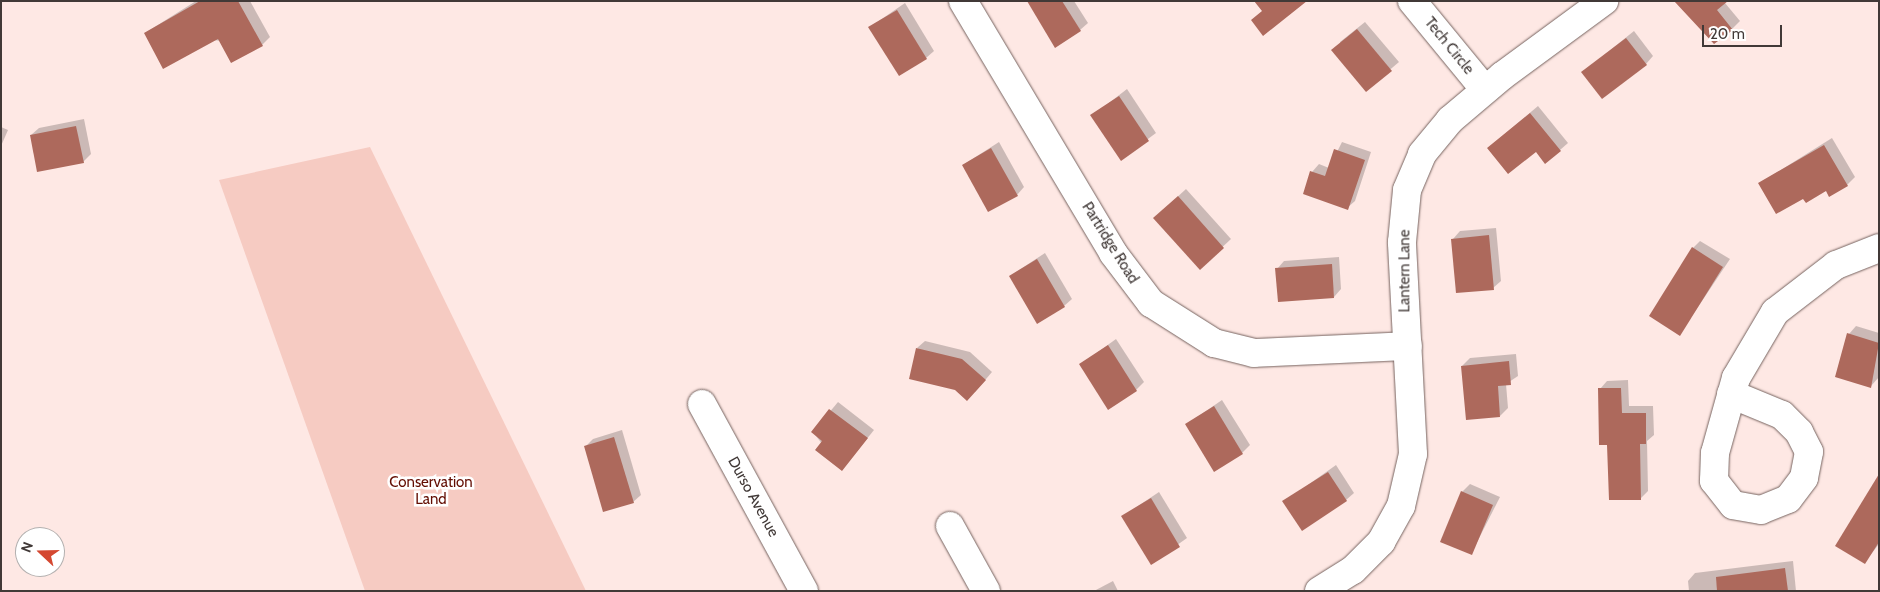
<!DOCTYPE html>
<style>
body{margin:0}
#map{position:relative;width:1880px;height:592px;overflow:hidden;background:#fee8e4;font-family:Cabin,sans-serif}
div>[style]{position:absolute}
.green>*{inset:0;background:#f6cbc2}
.shadow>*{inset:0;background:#0003}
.building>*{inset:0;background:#ad695c}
.roads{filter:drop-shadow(0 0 1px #76635f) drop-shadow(0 0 1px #76635f)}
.street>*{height:28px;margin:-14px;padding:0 14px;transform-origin:14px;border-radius:14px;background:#fff}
span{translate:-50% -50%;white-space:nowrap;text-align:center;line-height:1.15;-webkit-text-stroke:5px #fff;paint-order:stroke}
.street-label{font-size:15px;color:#413937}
.park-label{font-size:15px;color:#630d02}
.frame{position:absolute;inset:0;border:2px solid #413937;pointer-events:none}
.north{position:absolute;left:15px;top:527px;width:50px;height:50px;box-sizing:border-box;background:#fff;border:1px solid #b3b0af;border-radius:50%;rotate:291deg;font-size:14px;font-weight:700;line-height:20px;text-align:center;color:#413937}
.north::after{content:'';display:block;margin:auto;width:18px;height:22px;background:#d44831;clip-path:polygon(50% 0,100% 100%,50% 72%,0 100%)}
.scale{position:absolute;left:1702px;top:25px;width:80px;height:22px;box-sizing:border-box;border:2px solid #413937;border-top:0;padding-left:6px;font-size:15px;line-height:18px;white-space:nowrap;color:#413937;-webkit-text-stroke:4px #fff;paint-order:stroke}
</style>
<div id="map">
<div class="green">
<div style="clip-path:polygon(370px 147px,586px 591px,365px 591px,219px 180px)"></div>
</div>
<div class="shadow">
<div style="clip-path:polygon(196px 1px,250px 1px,270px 37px,262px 45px,145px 33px)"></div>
<div style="clip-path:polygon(1028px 1px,1074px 1px,1088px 23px,1080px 30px)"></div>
<div style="clip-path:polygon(1677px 2px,1725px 3px,1740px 21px,1732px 29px)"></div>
<div style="clip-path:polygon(905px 3px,934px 51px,926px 58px,870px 27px)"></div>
<div style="clip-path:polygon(1365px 22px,1399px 62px,1366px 90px,1340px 42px)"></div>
<div style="clip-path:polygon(1634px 31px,1653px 56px,1646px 64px,1583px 72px)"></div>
<div style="clip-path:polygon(1127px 89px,1156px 133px,1121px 159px,1092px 116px)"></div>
<div style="clip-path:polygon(1538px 106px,1568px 143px,1560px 150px,1488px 148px)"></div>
<div style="clip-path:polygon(84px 119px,91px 154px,83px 162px,31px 135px,39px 128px)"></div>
<div style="clip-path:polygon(1px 127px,8px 130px,1px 146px)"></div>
<div style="clip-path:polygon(1832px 138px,1855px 177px,1847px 185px,1804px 197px,1760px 183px)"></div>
<div style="clip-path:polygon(999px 142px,1024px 187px,1017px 195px,963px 165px)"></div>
<div style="clip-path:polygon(1342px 142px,1371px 152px,1355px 201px,1347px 208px,1312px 172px,1319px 164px,1329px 168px)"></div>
<div style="clip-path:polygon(1186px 189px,1231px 239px,1200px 268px,1162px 211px)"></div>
<div style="clip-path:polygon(1496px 228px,1501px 281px,1493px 288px,1453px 239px,1460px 231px)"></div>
<div style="clip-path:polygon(1700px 241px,1730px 259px,1680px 334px,1693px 248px)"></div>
<div style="clip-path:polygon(1045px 253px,1072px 299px,1064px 306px,1010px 276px)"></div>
<div style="clip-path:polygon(1339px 257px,1341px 289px,1334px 297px,1277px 269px,1284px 261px)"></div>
<div style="clip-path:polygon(1856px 326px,1879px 333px,1879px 377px,1871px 386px,1849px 334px)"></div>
<div style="clip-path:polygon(1116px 339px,1144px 382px,1136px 390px,1080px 365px)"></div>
<div style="clip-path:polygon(925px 341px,970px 352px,992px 372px,975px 392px,917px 348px)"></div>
<div style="clip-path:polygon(1516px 354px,1518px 376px,1506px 384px,1508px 408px,1500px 416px,1462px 366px,1470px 358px)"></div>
<div style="clip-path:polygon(1628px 380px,1629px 406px,1653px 406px,1654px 435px,1647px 441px,1648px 491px,1641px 498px,1609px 444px,1600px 389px,1607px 381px)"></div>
<div style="clip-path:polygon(1222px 400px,1250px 445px,1242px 453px,1187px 424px)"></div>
<div style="clip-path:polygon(838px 402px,874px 430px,842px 470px,813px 432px)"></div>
<div style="clip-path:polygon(622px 430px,641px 495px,633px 502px,585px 447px,593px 439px)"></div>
<div style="clip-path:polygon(1336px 465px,1354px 493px,1346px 500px,1284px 502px)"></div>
<div style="clip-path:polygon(1470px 484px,1500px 497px,1471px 554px,1462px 492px)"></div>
<div style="clip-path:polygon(1879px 487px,1879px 544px,1864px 563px)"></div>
<div style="clip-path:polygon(1159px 492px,1187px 538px,1152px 563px,1123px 516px)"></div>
<div style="clip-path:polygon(1793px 561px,1796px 591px,1689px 591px,1688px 581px,1695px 573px)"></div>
<div style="clip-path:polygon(1113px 581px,1118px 591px,1094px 591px)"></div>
</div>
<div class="building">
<div style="clip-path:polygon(200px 1px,238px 1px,263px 46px,231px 63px,218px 39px,163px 69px,144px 33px)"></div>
<div style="clip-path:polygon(1027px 1px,1062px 1px,1081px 31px,1055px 48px)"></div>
<div style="clip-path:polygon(1254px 1px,1307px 1px,1263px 36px,1251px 20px,1262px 11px)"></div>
<div style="clip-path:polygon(1674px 1px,1728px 1px,1717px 10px,1733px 30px,1714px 44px)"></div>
<div style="clip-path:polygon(897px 10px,927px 59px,899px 76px,868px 27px)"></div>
<div style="clip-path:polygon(1357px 29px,1392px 71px,1366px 92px,1331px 50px)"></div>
<div style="clip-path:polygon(1626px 38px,1647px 65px,1602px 99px,1581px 72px)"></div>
<div style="clip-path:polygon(1119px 96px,1149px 141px,1121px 161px,1090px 115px)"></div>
<div style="clip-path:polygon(1530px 113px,1561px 151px,1545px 164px,1536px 152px,1508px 174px,1487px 148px)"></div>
<div style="clip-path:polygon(76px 126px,84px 163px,37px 172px,30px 135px)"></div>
<div style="clip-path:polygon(1824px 145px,1848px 186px,1829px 197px,1826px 191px,1806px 203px,1803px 199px,1776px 214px,1758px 183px)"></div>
<div style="clip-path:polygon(991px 148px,1018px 196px,988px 212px,962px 165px)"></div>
<div style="clip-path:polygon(1334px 149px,1365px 160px,1348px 210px,1303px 194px,1310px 171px,1325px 176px)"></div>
<div style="clip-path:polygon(1178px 196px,1224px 248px,1200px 270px,1153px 218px)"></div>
<div style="clip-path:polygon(1489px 235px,1494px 290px,1456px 293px,1451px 239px)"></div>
<div style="clip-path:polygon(1692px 247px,1723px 267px,1680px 336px,1649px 316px)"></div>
<div style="clip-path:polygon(1037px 259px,1065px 307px,1037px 324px,1009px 276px)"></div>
<div style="clip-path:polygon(1332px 264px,1334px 298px,1278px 302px,1275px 268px)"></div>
<div style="clip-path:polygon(1847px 333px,1879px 343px,1871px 388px,1835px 377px)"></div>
<div style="clip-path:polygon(1108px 345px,1137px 391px,1108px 410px,1079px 364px)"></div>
<div style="clip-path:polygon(916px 348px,962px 359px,986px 380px,967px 401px,955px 390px,909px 379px)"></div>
<div style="clip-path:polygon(1509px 361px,1511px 385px,1498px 386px,1500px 417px,1466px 420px,1461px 366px)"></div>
<div style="clip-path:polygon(1598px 388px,1621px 388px,1622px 413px,1646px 413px,1646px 444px,1640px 444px,1641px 500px,1609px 500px,1607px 445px,1599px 445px)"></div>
<div style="clip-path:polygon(1214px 406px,1243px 454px,1214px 472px,1185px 424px)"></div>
<div style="clip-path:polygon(829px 409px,868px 438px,842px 471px,815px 450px,822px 441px,811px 432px)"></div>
<div style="clip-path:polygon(614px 437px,634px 503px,603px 512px,584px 446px)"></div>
<div style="clip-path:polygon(1328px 472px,1347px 501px,1302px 531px,1282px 501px)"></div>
<div style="clip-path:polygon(1879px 474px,1879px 542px,1865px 564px,1835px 546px)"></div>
<div style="clip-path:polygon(1461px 491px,1493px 505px,1472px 555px,1440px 542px)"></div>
<div style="clip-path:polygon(1151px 498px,1180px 547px,1151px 565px,1121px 516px)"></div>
<div style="clip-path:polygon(1785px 568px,1788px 591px,1717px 591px,1716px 577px)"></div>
</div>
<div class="roads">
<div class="street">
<div style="left:963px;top:1px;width:293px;rotate:59.2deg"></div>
<div style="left:1113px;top:253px;width:63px;rotate:52.8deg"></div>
<div style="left:1151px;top:303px;width:75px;rotate:32.4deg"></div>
<div style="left:1214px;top:343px;width:41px;rotate:14deg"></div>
<div style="left:1254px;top:353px;width:154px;rotate:-2.6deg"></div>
<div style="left:1412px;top:1px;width:115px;rotate:50.6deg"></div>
<div style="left:1731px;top:394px;width:55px;rotate:22.4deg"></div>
<div style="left:1782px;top:415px;width:24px;rotate:45deg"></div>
<div style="left:1799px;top:432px;width:22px;rotate:63deg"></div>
<div style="left:1809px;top:452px;width:26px;rotate:101deg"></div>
<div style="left:1804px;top:478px;width:26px;rotate:127deg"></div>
<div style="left:1788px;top:499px;width:29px;rotate:158deg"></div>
<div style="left:1761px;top:510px;width:28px;rotate:-170deg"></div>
<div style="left:1733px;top:505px;width:31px;rotate:-128deg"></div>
<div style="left:1714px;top:481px;width:28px;rotate:-88deg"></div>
<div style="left:1715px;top:453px;width:78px;rotate:-74.4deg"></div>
<div style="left:1736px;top:378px;width:77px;rotate:-59.4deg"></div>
<div style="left:1775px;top:312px;width:77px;rotate:-37.6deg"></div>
<div style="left:1836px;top:265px;width:46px;rotate:-21.6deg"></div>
<div style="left:702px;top:404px;width:213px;rotate:61.4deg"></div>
<div style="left:950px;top:526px;width:74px;rotate:61deg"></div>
<div style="left:1319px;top:591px;width:40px;rotate:-32deg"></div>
<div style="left:1353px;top:570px;width:40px;rotate:-45deg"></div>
<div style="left:1381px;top:542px;width:41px;rotate:-60.9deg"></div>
<div style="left:1401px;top:506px;width:53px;rotate:-77deg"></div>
<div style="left:1413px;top:454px;width:212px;rotate:-93deg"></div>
<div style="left:1402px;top:242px;width:52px;rotate:-84.5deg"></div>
<div style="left:1407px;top:190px;width:39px;rotate:-67deg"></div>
<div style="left:1422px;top:154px;width:44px;rotate:-50.5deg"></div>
<div style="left:1450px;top:120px;width:68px;rotate:-40.2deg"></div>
<div style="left:1502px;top:76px;width:127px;rotate:-36.3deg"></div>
</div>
</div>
<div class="street-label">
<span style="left:1449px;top:46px;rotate:51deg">Tech Circle</span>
<span style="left:1110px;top:243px;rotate:58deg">Partridge Road</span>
<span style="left:1405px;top:271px;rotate:-90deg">Lantern Lane</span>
<span style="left:753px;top:497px;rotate:61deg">Durso Avenue</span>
</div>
<div class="park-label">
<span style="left:431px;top:491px">Conservation<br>Land</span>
</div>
<div class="frame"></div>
<div class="north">N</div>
<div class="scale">20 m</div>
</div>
